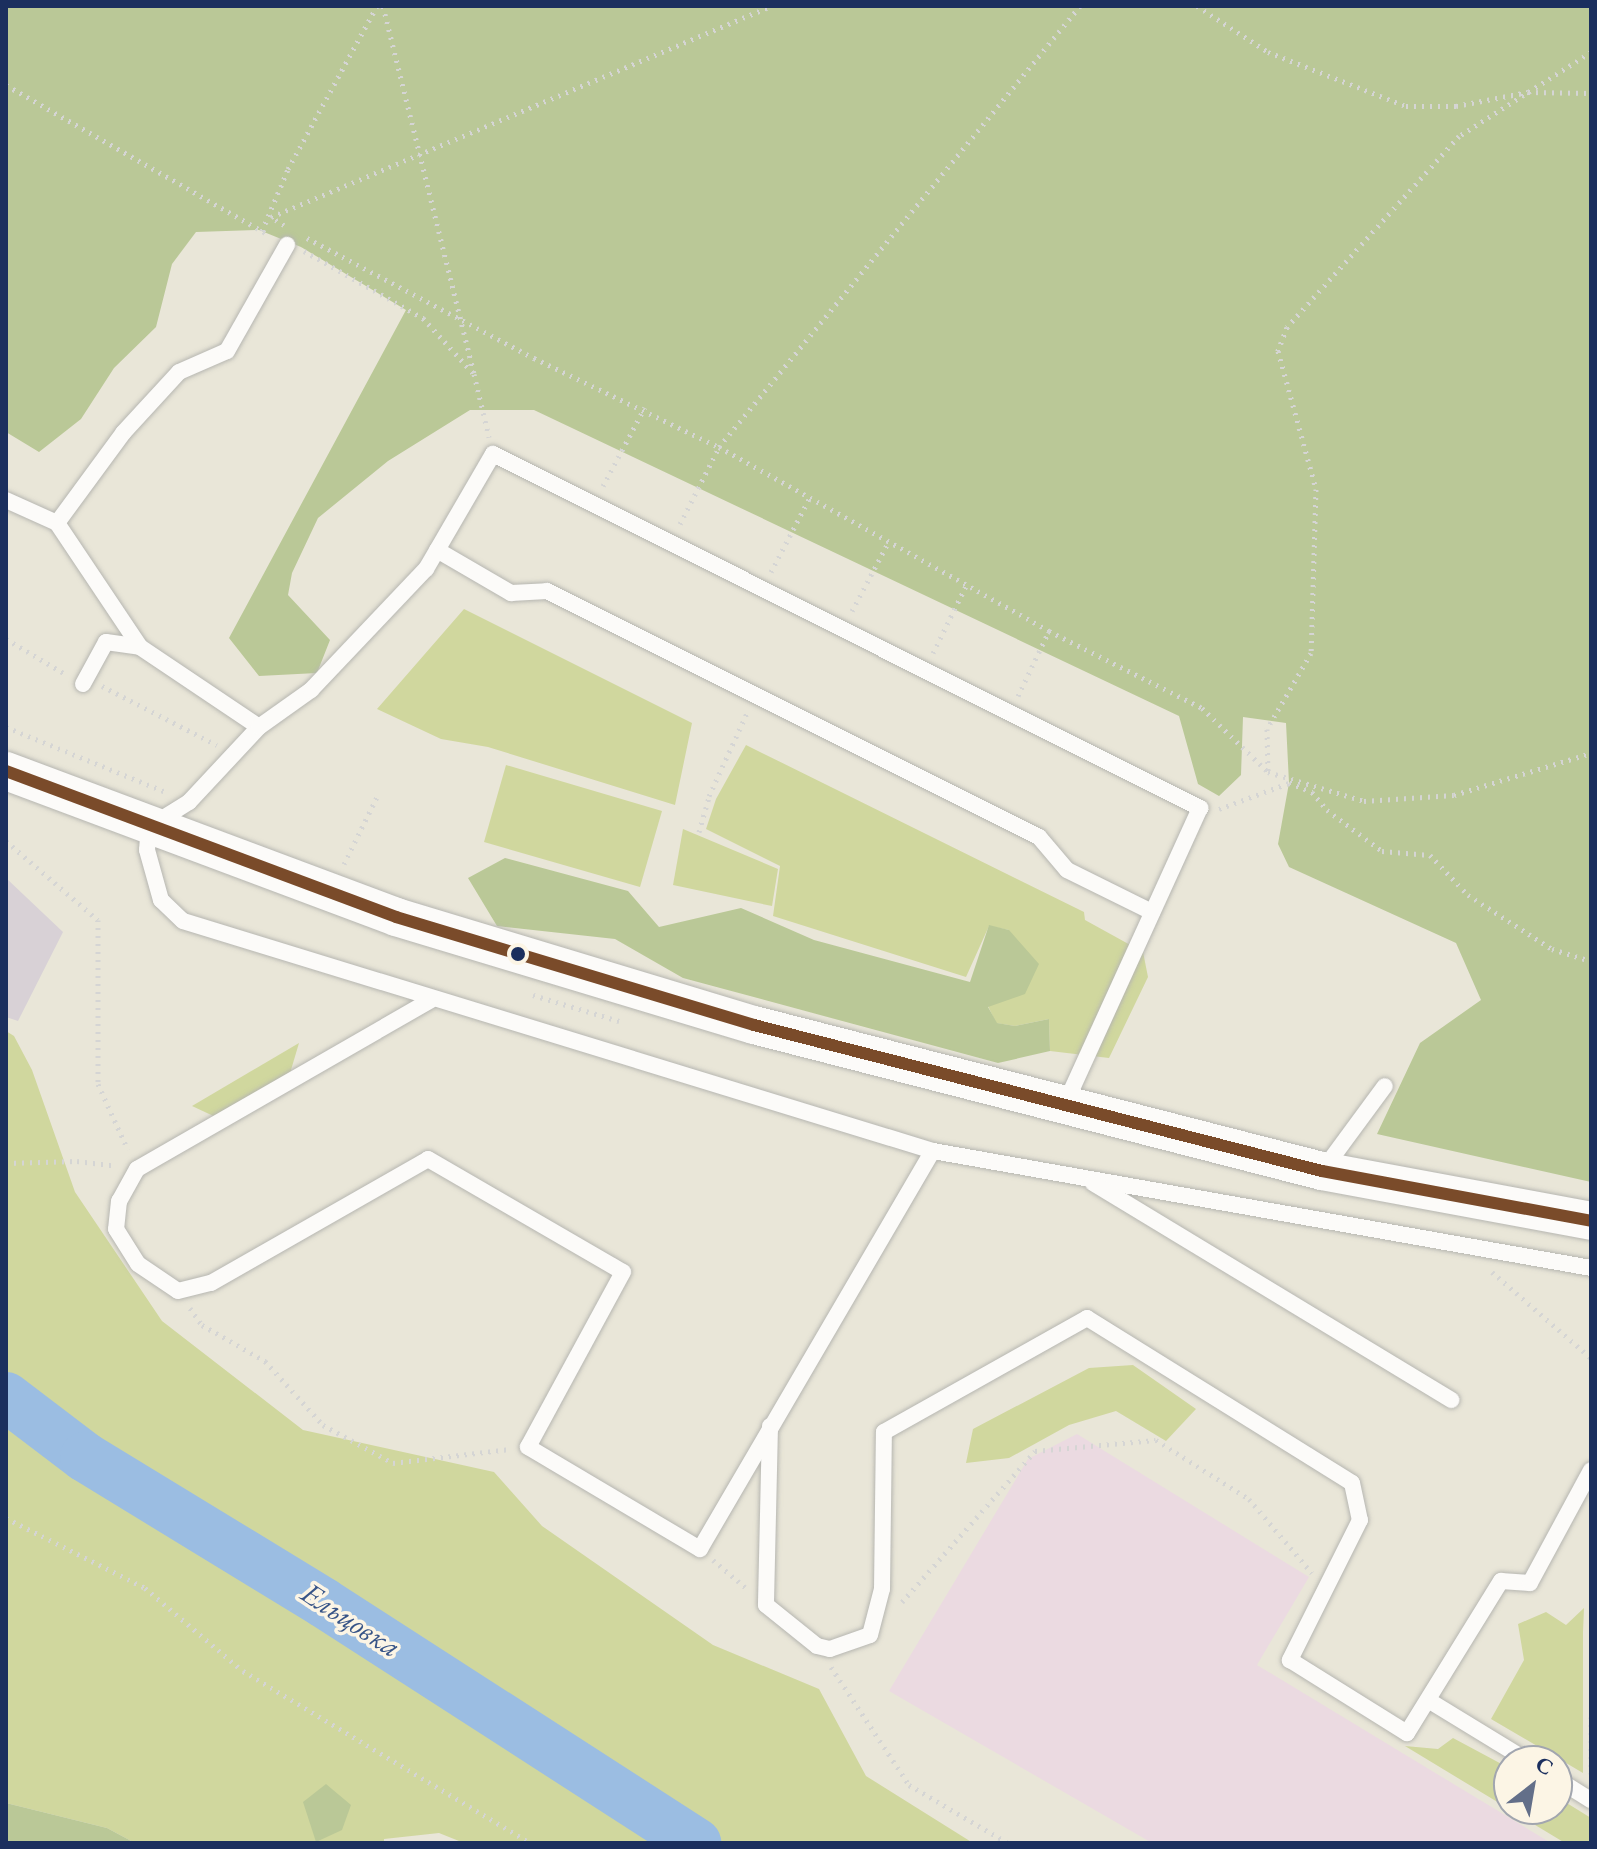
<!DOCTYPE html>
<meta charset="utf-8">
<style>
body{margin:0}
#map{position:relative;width:1597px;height:1849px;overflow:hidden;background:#e9e6d8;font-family:"EB Garamond",serif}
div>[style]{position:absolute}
.built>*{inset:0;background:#ebdae1}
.industrial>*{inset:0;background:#d8d1d6}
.green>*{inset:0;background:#d0d79e}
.forest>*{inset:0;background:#bac897}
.river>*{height:50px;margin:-25px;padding:0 25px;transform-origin:25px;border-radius:25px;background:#9bbde2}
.path>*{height:5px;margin-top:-2.5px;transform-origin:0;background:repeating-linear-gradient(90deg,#d5d5d4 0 2px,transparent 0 8px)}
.roads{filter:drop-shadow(0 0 2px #b6b6b1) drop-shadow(0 0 2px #b6b6b1)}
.service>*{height:16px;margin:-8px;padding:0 8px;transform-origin:8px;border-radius:8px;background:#fcfbf9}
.tertiary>*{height:38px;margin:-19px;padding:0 19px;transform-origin:19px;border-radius:19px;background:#fcfbf9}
.bus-1>*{height:12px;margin:-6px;padding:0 6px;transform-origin:6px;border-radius:6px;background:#7a4b2a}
.dots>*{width:22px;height:22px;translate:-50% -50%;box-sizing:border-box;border:4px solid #fcf5e5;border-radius:50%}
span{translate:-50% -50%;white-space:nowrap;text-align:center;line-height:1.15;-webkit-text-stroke:7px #fcf5e5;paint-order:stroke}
.water-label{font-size:30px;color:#375487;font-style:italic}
.frame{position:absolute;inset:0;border:8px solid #1b2f5e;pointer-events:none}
.north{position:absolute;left:1493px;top:1745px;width:80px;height:80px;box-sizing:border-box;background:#fcf5e5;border:2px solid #a2a6af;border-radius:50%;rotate:31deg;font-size:22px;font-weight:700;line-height:32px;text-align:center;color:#1b2f5e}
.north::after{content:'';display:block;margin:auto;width:28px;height:36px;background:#636f89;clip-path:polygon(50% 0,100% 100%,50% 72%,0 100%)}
</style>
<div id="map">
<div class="built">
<div style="clip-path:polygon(1077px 1434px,1309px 1577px,1257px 1665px,1551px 1843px,1152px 1843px,889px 1691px,1028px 1459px)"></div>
</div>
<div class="industrial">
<div style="clip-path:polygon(6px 878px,63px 932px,18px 1021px,6px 1017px)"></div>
</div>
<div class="green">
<div style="clip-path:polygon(464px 609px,692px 723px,675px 805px,488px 747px,441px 739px,377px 709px)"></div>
<div style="clip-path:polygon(746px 745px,1084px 912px,1085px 920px,1143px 952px,1148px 977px,1109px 1058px,1050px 1051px,1049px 1019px,1015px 1026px,996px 1023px,988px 1006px,1009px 930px,989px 926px,966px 977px,773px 916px,780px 866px,706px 829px,716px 799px)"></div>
<div style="clip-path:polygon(506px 765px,662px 811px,640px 887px,484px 842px)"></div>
<div style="clip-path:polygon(683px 829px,778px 869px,772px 906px,673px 885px)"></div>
<div style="clip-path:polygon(6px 1031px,14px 1036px,32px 1070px,75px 1192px,162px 1321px,303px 1430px,494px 1472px,542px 1526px,713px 1645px,819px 1689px,866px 1776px,973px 1843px,464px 1843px,439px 1833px,384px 1839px,384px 1843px,135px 1843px,107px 1828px,6px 1803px)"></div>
<div style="clip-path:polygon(299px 1043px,288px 1080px,222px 1120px,192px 1106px)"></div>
<div style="clip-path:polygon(1133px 1365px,1196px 1409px,1166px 1441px,1116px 1411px,1069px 1425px,1009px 1458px,966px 1463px,973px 1429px,1089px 1368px)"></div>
<div style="clip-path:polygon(1584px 1608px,1583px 1632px,1583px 1773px,1491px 1719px,1524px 1660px,1518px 1624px,1546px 1612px,1566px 1625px)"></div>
<div style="clip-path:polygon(1453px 1738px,1509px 1768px,1509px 1809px,1557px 1809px,1557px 1797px,1591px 1818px,1591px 1843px,1565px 1843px,1405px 1746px,1438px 1749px)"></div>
</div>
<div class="forest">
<div style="clip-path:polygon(6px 6px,1591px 6px,1591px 1182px,1377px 1134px,1420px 1043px,1481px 1000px,1456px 943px,1289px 867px,1278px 844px,1289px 783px,1286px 723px,1243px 717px,1241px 775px,1219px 796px,1198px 784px,1179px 716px,534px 410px,470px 410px,388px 461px,318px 518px,292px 573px,288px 595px,330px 640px,317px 673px,259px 676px,229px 638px,406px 310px,301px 247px,259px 230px,196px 232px,172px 264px,156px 327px,114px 368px,81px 419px,39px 452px,6px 432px)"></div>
<div style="clip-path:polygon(505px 858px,628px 891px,659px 927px,741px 908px,814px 940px,970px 982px,989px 925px,1009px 930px,1039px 964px,1025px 994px,988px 1007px,997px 1023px,1015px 1026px,1049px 1019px,1050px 1051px,998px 1063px,683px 978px,615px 939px,497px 926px,468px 878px)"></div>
<div style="clip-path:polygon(326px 1784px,351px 1805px,342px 1830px,316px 1842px,303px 1802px)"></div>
<div style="clip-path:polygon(6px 1803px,107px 1828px,135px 1843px,6px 1843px)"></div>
</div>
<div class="river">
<div style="left:6px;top:1397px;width:99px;rotate:37.2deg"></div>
<div style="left:85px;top:1457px;width:280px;rotate:31.4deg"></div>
<div style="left:324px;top:1603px;width:443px;rotate:32.8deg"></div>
</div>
<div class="path">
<div style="left:383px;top:6px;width:378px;rotate:76.1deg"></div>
<div style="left:1197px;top:6px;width:85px;rotate:32.9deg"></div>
<div style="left:1268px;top:52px;width:148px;rotate:21.4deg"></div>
<div style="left:1406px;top:106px;width:50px"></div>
<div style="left:1456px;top:106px;width:73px;rotate:-11deg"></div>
<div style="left:1528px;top:92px;width:63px;rotate:0.9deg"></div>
<div style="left:1591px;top:52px;width:156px;rotate:147.5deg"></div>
<div style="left:1459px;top:136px;width:257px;rotate:132deg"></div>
<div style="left:1287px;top:327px;width:26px;rotate:111deg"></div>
<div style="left:1278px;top:351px;width:143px;rotate:74.6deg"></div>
<div style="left:1316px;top:489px;width:164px;rotate:91.7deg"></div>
<div style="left:1311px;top:653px;width:88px;rotate:120.1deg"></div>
<div style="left:1267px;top:729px;width:43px;rotate:88.7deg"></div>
<div style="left:1268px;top:772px;width:100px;rotate:16.8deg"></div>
<div style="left:1364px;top:801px;width:90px;rotate:-3.8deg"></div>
<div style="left:1454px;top:795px;width:143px;rotate:-17deg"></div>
<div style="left:6px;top:85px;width:303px;rotate:29.7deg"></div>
<div style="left:284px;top:225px;width:15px;rotate:-148deg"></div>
<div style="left:271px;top:217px;width:543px;rotate:-22.88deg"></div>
<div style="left:262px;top:231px;width:67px;rotate:-67.2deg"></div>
<div style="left:288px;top:169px;width:186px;rotate:-61.4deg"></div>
<div style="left:307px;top:238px;width:257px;rotate:27.9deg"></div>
<div style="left:534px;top:358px;width:205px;rotate:25.7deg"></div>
<div style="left:719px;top:447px;width:570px;rotate:-50.7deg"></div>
<div style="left:304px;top:251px;width:137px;rotate:29.4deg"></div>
<div style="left:423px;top:318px;width:76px;rotate:47.7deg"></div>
<div style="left:474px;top:374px;width:65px;rotate:76.6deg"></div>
<div style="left:603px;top:486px;width:89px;rotate:-62deg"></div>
<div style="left:680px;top:524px;width:86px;rotate:-63.1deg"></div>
<div style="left:719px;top:447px;width:378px;rotate:29.1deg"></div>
<div style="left:1049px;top:631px;width:171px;rotate:26.7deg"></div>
<div style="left:1202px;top:708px;width:91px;rotate:44.1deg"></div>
<div style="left:771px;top:572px;width:87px;rotate:-62.5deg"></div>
<div style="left:852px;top:611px;width:77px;rotate:-62.1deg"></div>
<div style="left:6px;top:639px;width:71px;rotate:30.5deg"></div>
<div style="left:933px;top:653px;width:75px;rotate:-63.8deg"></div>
<div style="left:102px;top:686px;width:129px;rotate:27.2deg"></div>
<div style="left:1018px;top:696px;width:72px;rotate:-64.5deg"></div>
<div style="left:6px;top:727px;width:173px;rotate:22.1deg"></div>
<div style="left:1219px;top:809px;width:75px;rotate:-20.4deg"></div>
<div style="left:1289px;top:783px;width:25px;rotate:21deg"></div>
<div style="left:1312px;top:792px;width:23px;rotate:50deg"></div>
<div style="left:1327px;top:810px;width:69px;rotate:36.7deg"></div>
<div style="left:1382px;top:851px;width:48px;rotate:4.8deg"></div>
<div style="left:1430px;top:855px;width:55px;rotate:46.5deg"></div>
<div style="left:1468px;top:895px;width:100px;rotate:32.7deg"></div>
<div style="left:1552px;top:949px;width:41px;rotate:17.1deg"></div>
<div style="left:699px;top:832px;width:37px;rotate:-74deg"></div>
<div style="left:709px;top:796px;width:94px;rotate:-65.4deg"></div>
<div style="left:6px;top:841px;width:121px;rotate:40.7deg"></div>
<div style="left:98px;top:920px;width:164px;rotate:90deg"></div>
<div style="left:98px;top:1084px;width:72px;rotate:65.6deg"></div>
<div style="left:344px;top:864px;width:75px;rotate:-63.8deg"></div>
<div style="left:533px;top:995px;width:90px;rotate:16.8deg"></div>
<div style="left:6px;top:1163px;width:71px;rotate:-1.6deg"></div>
<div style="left:77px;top:1161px;width:39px;rotate:7deg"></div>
<div style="left:1492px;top:1272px;width:131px;rotate:41deg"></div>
<div style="left:190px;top:1308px;width:21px;rotate:55deg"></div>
<div style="left:202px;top:1325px;width:73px;rotate:29.7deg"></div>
<div style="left:265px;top:1361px;width:86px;rotate:47.8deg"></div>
<div style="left:323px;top:1425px;width:80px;rotate:28.5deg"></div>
<div style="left:393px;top:1463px;width:118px;rotate:-6.8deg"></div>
<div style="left:6px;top:1518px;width:156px;rotate:26.7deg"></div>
<div style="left:145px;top:1588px;width:128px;rotate:40.3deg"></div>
<div style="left:243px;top:1671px;width:335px;rotate:30.9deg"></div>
<div style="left:713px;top:1560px;width:42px;rotate:40.2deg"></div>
<div style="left:902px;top:1602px;width:201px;rotate:-48.6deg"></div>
<div style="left:1035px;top:1451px;width:121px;rotate:-5.2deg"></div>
<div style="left:1156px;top:1440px;width:110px;rotate:32.4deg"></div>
<div style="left:1249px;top:1499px;width:97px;rotate:49.6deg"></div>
<div style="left:831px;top:1667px;width:141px;rotate:56.5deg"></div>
<div style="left:909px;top:1785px;width:115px;rotate:30.4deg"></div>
<div style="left:1591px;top:1774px;width:57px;rotate:-90deg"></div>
</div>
<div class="roads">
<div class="service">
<div style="left:6px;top:500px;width:56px;rotate:24.3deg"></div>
<div style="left:57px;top:523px;width:112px;rotate:-53.7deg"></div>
<div style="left:123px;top:433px;width:83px;rotate:-47.4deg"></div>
<div style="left:179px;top:372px;width:52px;rotate:-23.6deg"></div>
<div style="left:227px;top:351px;width:122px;rotate:-60.5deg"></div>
<div style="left:57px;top:523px;width:149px;rotate:56.2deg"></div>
<div style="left:140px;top:647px;width:143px;rotate:33.9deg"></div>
<div style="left:259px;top:727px;width:103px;rotate:133deg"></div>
<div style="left:189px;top:802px;width:47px;rotate:148deg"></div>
<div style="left:149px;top:827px;width:23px;rotate:95deg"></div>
<div style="left:147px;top:850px;width:52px;rotate:74.4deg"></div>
<div style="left:161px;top:900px;width:30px;rotate:44deg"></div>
<div style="left:183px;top:921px;width:784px;rotate:17.05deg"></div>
<div style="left:933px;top:1151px;width:668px;rotate:10.08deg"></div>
<div style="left:437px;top:550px;width:86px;rotate:30.2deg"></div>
<div style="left:511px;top:593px;width:36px;rotate:-3deg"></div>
<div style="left:547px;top:591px;width:550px;rotate:26.57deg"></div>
<div style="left:1039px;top:837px;width:43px;rotate:49.7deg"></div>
<div style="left:1067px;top:870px;width:95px;rotate:26.3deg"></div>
<div style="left:83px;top:684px;width:48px;rotate:-61.3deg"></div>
<div style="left:106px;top:642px;width:34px;rotate:8deg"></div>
<div style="left:259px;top:727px;width:64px;rotate:-35.4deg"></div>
<div style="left:311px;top:690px;width:167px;rotate:-46.5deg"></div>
<div style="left:426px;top:569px;width:133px;rotate:-59.8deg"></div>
<div style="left:493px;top:454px;width:791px;rotate:26.6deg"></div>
<div style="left:1200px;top:808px;width:328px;rotate:114.5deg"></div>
<div style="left:431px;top:1000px;width:339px;rotate:150.1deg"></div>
<div style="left:137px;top:1169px;width:37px;rotate:119deg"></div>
<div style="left:119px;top:1201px;width:28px;rotate:96deg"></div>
<div style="left:116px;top:1229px;width:41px;rotate:57.8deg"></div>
<div style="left:138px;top:1264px;width:48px;rotate:34deg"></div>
<div style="left:178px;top:1291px;width:34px;rotate:-14deg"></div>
<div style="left:211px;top:1283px;width:250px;rotate:-29.7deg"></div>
<div style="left:428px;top:1159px;width:225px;rotate:30.1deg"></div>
<div style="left:623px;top:1272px;width:199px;rotate:118.5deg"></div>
<div style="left:528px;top:1447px;width:200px;rotate:30.7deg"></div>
<div style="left:700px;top:1549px;width:461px;rotate:-59.7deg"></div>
<div style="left:1323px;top:1170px;width:104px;rotate:-53.6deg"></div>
<div style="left:1093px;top:1183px;width:419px;rotate:31.2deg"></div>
<div style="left:770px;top:1426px;width:179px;rotate:91.3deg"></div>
<div style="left:766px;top:1605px;width:65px;rotate:38.8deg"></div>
<div style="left:817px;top:1646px;width:13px;rotate:13deg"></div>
<div style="left:830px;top:1649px;width:42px;rotate:-19.3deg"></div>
<div style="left:870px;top:1635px;width:48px;rotate:-75.4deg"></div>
<div style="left:882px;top:1589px;width:157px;rotate:-89.3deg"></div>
<div style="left:884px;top:1432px;width:233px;rotate:-29.3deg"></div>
<div style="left:1087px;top:1318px;width:312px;rotate:31.9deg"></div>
<div style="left:1352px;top:1483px;width:38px;rotate:78deg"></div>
<div style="left:1360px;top:1520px;width:157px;rotate:116.6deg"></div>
<div style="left:1290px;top:1660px;width:138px;rotate:32deg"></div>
<div style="left:1407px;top:1733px;width:179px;rotate:-58.3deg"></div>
<div style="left:1501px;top:1581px;width:29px;rotate:4deg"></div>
<div style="left:1530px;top:1583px;width:128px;rotate:-61.6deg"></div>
<div style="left:1428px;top:1700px;width:117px;rotate:31.4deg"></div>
<div style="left:1557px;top:1779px;width:40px;rotate:32deg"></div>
</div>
<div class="tertiary">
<div style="left:6px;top:771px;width:416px;rotate:20.5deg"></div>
<div style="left:396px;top:917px;width:374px;rotate:16.8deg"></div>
<div style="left:754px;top:1025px;width:586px;rotate:14.42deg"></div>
<div style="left:1322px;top:1171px;width:274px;rotate:10.5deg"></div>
</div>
</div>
<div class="bus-1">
<div style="left:6px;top:771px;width:416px;rotate:20.5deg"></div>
<div style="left:396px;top:917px;width:374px;rotate:16.8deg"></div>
<div style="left:754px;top:1025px;width:586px;rotate:14.42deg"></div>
<div style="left:1322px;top:1171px;width:274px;rotate:10.5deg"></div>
</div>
<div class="dots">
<div style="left:518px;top:954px;background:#1b2f5e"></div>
</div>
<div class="water-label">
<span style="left:351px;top:1620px;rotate:33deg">Ельцовка</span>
</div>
<div class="frame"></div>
<div class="north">С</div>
</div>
